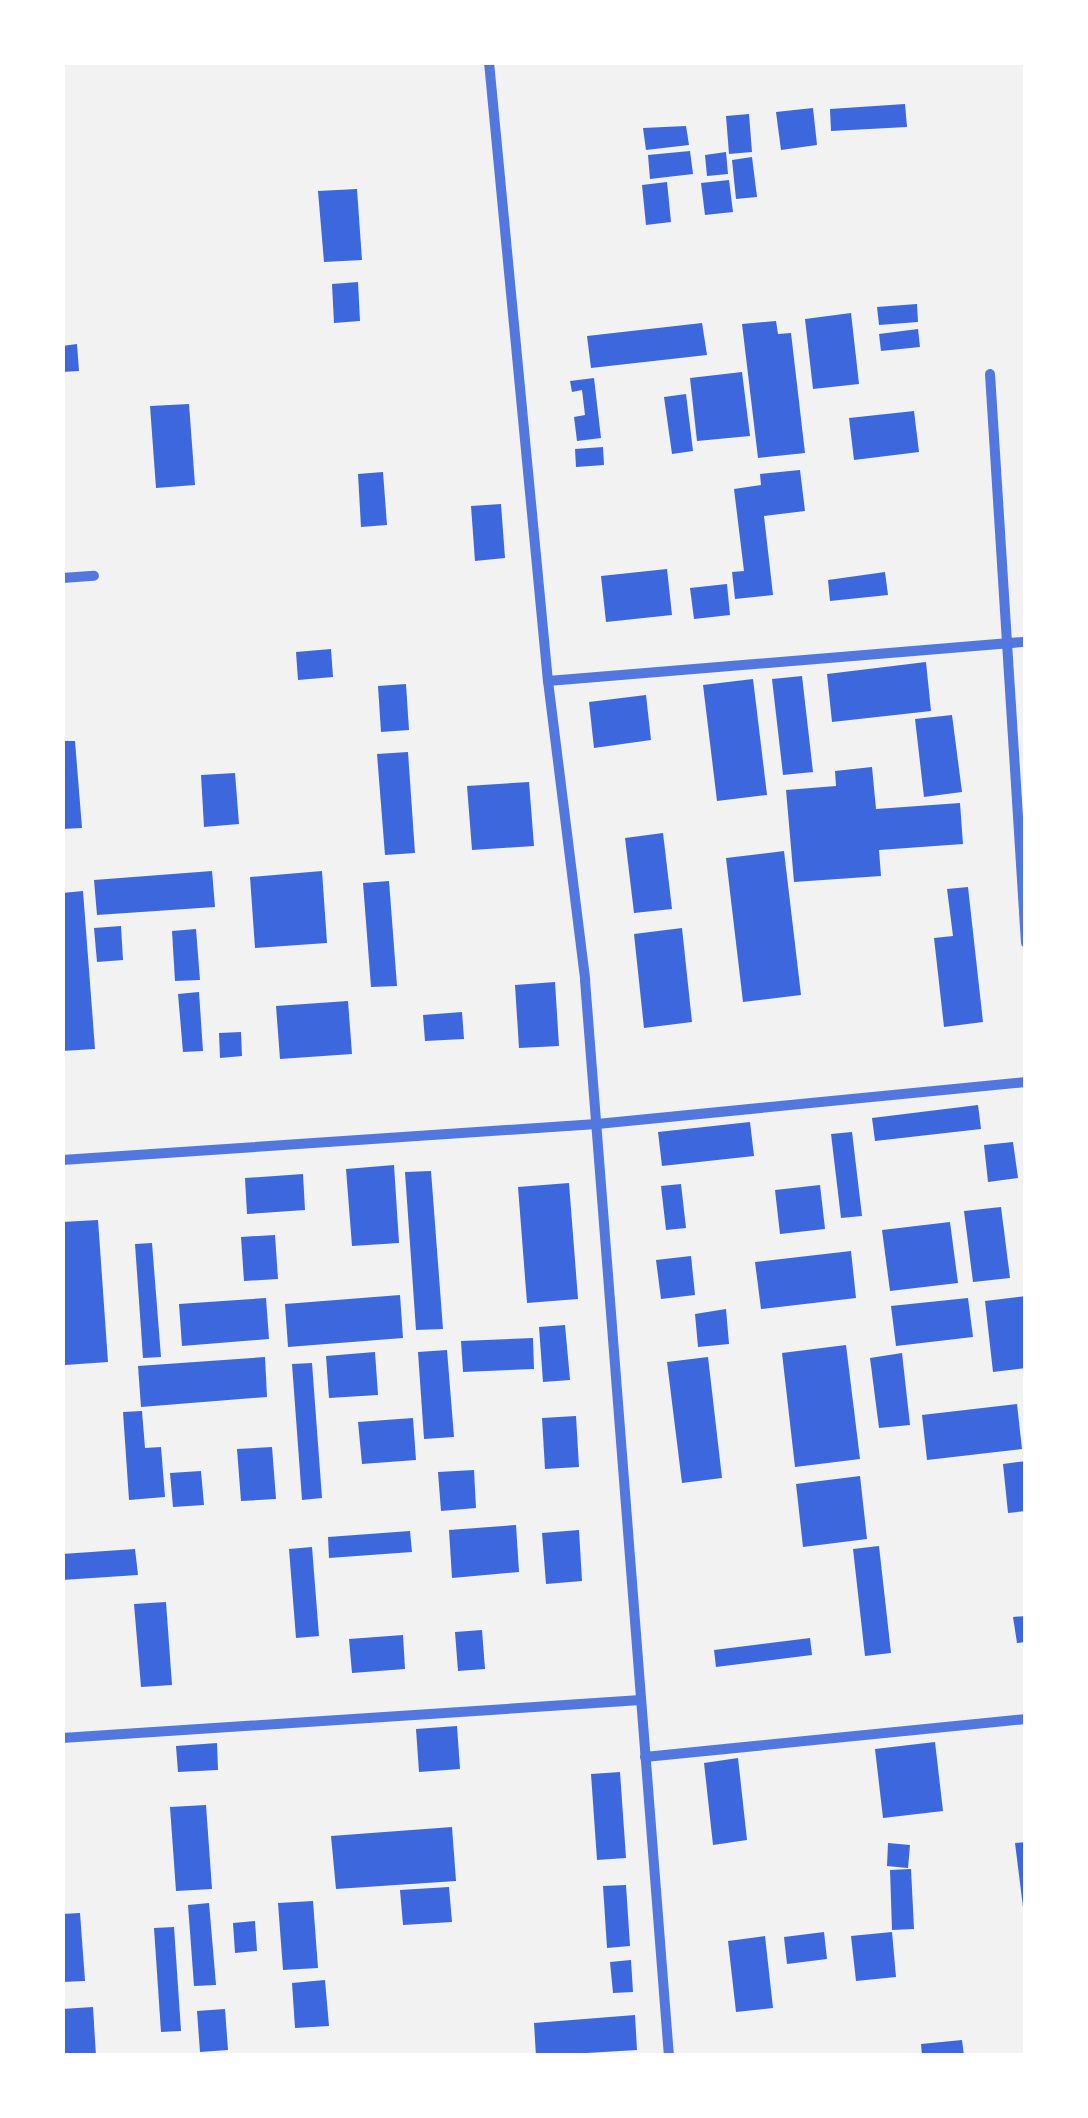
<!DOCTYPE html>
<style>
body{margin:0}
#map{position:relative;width:1088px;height:2118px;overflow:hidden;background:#f2f2f2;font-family:"PT Sans Narrow",sans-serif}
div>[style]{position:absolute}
.building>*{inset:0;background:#3d67dc}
.minor>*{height:10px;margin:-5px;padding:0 5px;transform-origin:5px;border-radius:5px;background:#5277de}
span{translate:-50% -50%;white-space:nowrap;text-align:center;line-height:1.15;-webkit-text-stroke:10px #fff;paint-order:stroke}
.frame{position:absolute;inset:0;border:65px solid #fff;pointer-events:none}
</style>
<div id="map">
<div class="building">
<div style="clip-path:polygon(905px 104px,907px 127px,831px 131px,830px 109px)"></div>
<div style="clip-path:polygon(813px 108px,817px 145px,781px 150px,776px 112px)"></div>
<div style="clip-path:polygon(749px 114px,752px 152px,729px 154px,726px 116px)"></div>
<div style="clip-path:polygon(686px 126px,689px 145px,646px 150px,643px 128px)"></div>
<div style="clip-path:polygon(690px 151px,693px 174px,650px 179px,648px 155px)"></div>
<div style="clip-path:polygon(726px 152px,728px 174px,707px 176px,705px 155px)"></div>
<div style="clip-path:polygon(752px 157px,757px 197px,736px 199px,732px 160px)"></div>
<div style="clip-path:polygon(729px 180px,733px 212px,705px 215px,701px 183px)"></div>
<div style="clip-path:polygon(667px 182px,671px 222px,646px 225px,642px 185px)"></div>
<div style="clip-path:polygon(357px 189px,362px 260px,324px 262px,318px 191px)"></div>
<div style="clip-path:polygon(358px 282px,360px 321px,334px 323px,332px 284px)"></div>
<div style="clip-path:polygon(917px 304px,918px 322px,879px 325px,877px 307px)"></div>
<div style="clip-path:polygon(851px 313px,859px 384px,813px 389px,805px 319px)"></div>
<div style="clip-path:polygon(776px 321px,778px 334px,791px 333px,805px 453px,758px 458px,742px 324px)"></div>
<div style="clip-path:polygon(702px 323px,707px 355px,591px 368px,587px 336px)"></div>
<div style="clip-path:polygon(918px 329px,920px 347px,881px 351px,879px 334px)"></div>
<div style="clip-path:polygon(77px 344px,79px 371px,62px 372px,62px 346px)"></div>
<div style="clip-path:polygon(742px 372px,750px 436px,697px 441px,690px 378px)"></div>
<div style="clip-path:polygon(594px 378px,601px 438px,577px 441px,574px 417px,585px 415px,582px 390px,572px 392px,570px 381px)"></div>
<div style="clip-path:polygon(686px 394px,693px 451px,672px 454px,664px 397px)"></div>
<div style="clip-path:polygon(189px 404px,195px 485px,156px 488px,150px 406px)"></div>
<div style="clip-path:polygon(914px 411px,919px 452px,854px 460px,849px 418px)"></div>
<div style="clip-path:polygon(603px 447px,604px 465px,576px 467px,575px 449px)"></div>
<div style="clip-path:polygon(800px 470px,805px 511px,764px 516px,773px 595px,735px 599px,732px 572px,744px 571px,734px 489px,761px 485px,760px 474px)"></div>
<div style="clip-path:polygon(383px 472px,387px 525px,361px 527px,358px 474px)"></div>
<div style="clip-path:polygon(501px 504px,505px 558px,475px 561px,471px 506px)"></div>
<div style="clip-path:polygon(667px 569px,672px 615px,606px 622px,601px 576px)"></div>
<div style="clip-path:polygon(885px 572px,888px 595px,830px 601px,828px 580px)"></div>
<div style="clip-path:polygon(727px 584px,730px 615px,694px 619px,690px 588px)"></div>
<div style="clip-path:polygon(331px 649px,333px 677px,298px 680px,296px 652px)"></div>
<div style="clip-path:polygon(926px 662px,931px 711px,832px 722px,827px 674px)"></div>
<div style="clip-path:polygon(802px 676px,813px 772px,783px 775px,772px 679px)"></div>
<div style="clip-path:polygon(753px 679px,767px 795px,717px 801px,703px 685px)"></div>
<div style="clip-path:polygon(406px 684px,409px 730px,381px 732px,378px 686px)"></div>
<div style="clip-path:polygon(646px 695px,651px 740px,594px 748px,589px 702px)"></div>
<div style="clip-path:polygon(952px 715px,962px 792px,924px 797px,915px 719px)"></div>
<div style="clip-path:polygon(62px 741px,75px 741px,82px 828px,62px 829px)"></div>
<div style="clip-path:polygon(408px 752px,415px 853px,385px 855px,377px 754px)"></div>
<div style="clip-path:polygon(872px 767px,876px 809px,960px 803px,963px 844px,879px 850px,881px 876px,794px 882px,786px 790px,836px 786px,835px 771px)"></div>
<div style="clip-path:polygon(235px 773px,239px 824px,204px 827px,201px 775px)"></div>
<div style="clip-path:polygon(529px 782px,534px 846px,472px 850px,467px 786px)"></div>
<div style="clip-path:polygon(663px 833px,672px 909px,634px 913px,625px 838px)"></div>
<div style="clip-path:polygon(784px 851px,801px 995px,743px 1002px,726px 858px)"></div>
<div style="clip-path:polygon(212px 871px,215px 907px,97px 915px,94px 880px)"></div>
<div style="clip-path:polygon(322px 871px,327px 943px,255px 948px,250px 877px)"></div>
<div style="clip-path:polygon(389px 881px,397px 986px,371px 987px,363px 883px)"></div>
<div style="clip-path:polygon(968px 887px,983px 1022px,944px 1027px,934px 938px,953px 936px,947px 889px)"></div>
<div style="clip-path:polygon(83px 891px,95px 1049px,62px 1051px,62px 893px)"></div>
<div style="clip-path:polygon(121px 926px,123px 960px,97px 962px,94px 928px)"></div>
<div style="clip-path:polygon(682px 928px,692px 1022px,644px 1028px,634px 934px)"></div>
<div style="clip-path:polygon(196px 929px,200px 980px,175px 981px,172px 931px)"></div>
<div style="clip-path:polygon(555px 982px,559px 1046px,519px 1048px,515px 985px)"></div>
<div style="clip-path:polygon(199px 992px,203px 1051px,183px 1052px,178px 994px)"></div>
<div style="clip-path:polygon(348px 1001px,352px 1054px,280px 1059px,276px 1006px)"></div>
<div style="clip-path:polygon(462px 1012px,464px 1039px,425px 1041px,423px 1015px)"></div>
<div style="clip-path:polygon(241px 1032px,242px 1056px,220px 1058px,219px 1033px)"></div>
<div style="clip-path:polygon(978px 1105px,981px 1129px,875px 1141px,872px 1118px)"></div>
<div style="clip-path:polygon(750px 1122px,754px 1156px,662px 1166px,658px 1132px)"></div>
<div style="clip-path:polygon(852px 1132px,862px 1216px,841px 1218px,831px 1134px)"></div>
<div style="clip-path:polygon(1013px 1142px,1018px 1178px,988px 1182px,984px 1145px)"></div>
<div style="clip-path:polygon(394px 1165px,399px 1243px,352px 1246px,346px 1169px)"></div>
<div style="clip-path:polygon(431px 1171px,443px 1329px,416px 1330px,405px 1172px)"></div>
<div style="clip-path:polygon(303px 1174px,305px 1210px,247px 1214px,245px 1178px)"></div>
<div style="clip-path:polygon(569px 1183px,578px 1299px,527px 1303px,518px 1187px)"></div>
<div style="clip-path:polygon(681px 1184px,686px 1228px,666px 1230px,661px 1186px)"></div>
<div style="clip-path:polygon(820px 1185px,825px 1229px,780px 1234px,775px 1190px)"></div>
<div style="clip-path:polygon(1001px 1207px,1010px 1278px,973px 1282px,964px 1211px)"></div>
<div style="clip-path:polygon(98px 1220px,108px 1362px,65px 1365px,62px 1222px)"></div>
<div style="clip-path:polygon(950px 1222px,958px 1283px,890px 1291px,882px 1230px)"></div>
<div style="clip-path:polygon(275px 1235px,278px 1279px,244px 1281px,241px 1237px)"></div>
<div style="clip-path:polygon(152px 1243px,161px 1357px,143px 1358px,135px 1244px)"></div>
<div style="clip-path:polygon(851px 1251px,856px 1298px,761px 1309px,755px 1262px)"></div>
<div style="clip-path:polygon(691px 1256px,695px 1295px,661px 1299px,656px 1260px)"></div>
<div style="clip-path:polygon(400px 1295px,403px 1338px,288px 1347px,285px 1304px)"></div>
<div style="clip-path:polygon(1026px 1296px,1026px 1368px,993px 1372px,985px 1301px)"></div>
<div style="clip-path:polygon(266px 1298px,269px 1339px,182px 1346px,179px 1304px)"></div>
<div style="clip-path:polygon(968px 1298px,973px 1337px,896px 1346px,891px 1306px)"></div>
<div style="clip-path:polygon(726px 1309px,729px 1344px,698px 1347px,695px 1314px)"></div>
<div style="clip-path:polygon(565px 1325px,570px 1380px,543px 1382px,539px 1327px)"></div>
<div style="clip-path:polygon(533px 1338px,534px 1369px,463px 1372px,461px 1341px)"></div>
<div style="clip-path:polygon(846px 1345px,860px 1459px,795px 1467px,782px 1353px)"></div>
<div style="clip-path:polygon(447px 1350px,454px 1437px,424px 1439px,418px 1352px)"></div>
<div style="clip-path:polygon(375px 1352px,378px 1395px,329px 1398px,326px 1356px)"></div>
<div style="clip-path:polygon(902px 1353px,910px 1425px,879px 1428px,870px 1358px)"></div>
<div style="clip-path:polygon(265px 1357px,267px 1397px,141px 1407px,138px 1366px)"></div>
<div style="clip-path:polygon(708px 1357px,722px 1478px,682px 1483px,667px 1362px)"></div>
<div style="clip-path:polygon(312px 1363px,322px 1498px,302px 1500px,292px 1364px)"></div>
<div style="clip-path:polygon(1017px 1404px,1022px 1449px,927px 1460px,922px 1415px)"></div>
<div style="clip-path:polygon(142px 1411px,145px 1448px,161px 1447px,165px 1497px,129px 1500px,123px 1412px)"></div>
<div style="clip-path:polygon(576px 1416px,579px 1467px,545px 1469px,542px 1418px)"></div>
<div style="clip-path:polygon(413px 1418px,416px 1460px,362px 1464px,358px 1422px)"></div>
<div style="clip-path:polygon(272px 1447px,276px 1499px,241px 1501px,237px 1449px)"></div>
<div style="clip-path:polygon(1026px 1461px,1026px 1511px,1008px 1513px,1003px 1464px)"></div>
<div style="clip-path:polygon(474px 1470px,476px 1508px,441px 1511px,438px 1472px)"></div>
<div style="clip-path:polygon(201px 1471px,204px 1505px,173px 1507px,170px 1473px)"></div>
<div style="clip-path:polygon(860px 1476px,867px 1539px,803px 1547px,796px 1484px)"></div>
<div style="clip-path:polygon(516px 1525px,519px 1572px,452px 1578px,449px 1530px)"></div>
<div style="clip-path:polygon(579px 1530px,582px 1581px,546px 1584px,542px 1533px)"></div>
<div style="clip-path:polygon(410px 1531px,412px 1552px,329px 1558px,328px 1537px)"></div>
<div style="clip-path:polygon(879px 1546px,891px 1653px,865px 1656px,853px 1549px)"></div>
<div style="clip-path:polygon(312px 1547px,319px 1636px,296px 1638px,289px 1549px)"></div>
<div style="clip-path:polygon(135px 1549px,138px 1575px,62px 1580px,62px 1554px)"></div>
<div style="clip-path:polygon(166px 1602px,172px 1685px,141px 1687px,134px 1604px)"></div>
<div style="clip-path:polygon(1026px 1616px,1026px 1642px,1017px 1643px,1013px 1617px)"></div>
<div style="clip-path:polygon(482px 1630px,485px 1669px,458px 1671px,455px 1632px)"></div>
<div style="clip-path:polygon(403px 1635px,405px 1669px,352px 1673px,349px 1639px)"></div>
<div style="clip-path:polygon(810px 1638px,812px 1655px,716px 1667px,714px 1650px)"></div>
<div style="clip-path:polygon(457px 1726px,460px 1769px,419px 1772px,416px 1729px)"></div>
<div style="clip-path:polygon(935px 1742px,943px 1811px,883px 1818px,875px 1749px)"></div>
<div style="clip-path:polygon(217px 1743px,218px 1770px,178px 1772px,176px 1746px)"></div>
<div style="clip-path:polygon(738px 1758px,747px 1840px,713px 1845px,704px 1763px)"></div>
<div style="clip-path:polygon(620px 1772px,626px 1858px,597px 1860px,591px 1774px)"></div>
<div style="clip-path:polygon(206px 1805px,212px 1889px,176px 1891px,170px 1807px)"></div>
<div style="clip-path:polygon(452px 1827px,456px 1881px,336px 1889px,331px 1836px)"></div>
<div style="clip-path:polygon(1026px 1842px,1026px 1906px,1023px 1907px,1015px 1843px)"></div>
<div style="clip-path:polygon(888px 1843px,910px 1845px,908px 1868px,887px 1866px)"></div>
<div style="clip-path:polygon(911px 1869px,914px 1929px,892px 1930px,890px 1870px)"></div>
<div style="clip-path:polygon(626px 1885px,630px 1946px,607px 1948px,603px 1886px)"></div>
<div style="clip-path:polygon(449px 1887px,452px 1922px,403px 1925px,400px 1890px)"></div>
<div style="clip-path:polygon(313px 1901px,318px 1968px,283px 1970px,278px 1903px)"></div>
<div style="clip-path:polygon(209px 1903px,216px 1985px,194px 1986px,188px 1905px)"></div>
<div style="clip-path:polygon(80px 1913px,85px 1981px,62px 1982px,62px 1914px)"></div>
<div style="clip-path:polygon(255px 1921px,257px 1951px,235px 1953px,233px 1923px)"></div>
<div style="clip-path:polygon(174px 1927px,181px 2031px,161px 2032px,154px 1928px)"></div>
<div style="clip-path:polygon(824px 1932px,827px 1959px,787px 1964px,784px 1937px)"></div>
<div style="clip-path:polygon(892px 1932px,896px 1977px,856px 1981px,851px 1936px)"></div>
<div style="clip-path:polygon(765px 1936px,773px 2008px,736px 2012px,728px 1941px)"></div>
<div style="clip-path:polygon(631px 1960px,633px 1992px,613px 1993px,610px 1962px)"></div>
<div style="clip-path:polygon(325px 1980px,329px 2026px,295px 2028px,292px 1983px)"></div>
<div style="clip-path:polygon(93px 2007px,96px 2056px,62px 2056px,62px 2009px)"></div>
<div style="clip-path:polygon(225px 2009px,228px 2050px,200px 2052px,197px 2011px)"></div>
<div style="clip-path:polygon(635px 2015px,637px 2050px,536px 2056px,534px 2023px)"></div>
<div style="clip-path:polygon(962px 2040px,964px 2056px,922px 2056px,921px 2044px)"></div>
</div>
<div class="minor">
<div style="left:489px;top:62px;width:622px;rotate:84.56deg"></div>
<div style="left:548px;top:681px;width:301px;rotate:82.9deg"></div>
<div style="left:585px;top:980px;width:1079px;rotate:85.54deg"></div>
<div style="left:990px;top:374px;width:570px;rotate:86.38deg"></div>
<div style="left:62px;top:578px;width:32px;rotate:-4deg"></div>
<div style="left:548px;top:681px;width:480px;rotate:-4.7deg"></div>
<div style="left:62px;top:1160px;width:536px;rotate:-3.85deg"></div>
<div style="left:597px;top:1124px;width:431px;rotate:-5.6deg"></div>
<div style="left:62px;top:1738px;width:580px;rotate:-3.75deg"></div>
<div style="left:645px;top:1757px;width:383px;rotate:-5.7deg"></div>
</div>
<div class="frame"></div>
</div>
